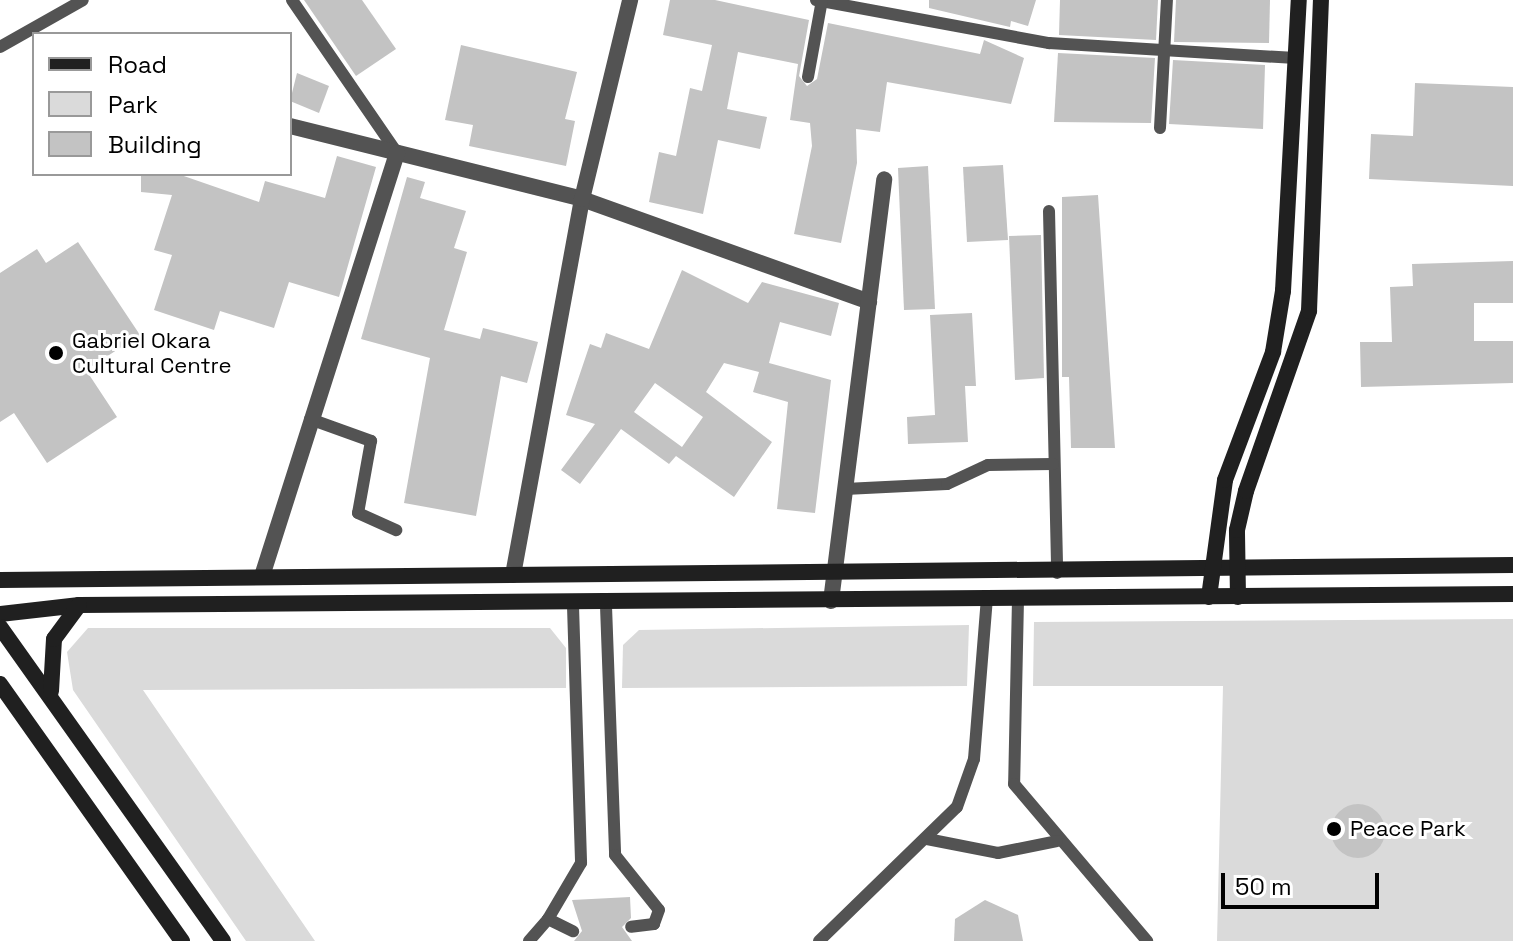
<!DOCTYPE html>
<style>
body{margin:0}
#map{position:relative;width:1513px;height:941px;overflow:hidden;background:#fff;font-family:"Space Grotesk",sans-serif}
div>[style]{position:absolute}
.green>*{inset:0;background:#dadada}
.building>*{inset:0;background:#c3c3c3}
.round{border-radius:50%}
.lane>*{height:12px;margin:-6px;padding:0 6px;transform-origin:6px;border-radius:6px;background:#535353}
.street>*{height:16px;margin:-8px;padding:0 8px;transform-origin:8px;border-radius:8px;background:#535353}
.secondary>*{height:16px;margin:-8px;padding:0 8px;transform-origin:8px;border-radius:8px;background:#202020}
.dots>*{width:22px;height:22px;translate:-50% -50%;box-sizing:border-box;border:4px solid #fff;border-radius:50%}
span{translate:-50% -50%;white-space:nowrap;text-align:center;line-height:1.15;-webkit-text-stroke:6px #fff;paint-order:stroke}
.poi-label{font-size:22px;color:#000}
.left{translate:0 -50%;text-align:left}
.legend{position:absolute;left:32px;top:32px;width:260px;height:144px;box-sizing:border-box;background:#fff;border:2px solid #999;margin:0;padding:10px 14px;list-style:none;font-size:24px;color:#000}
.legend li{display:flex;align-items:center;gap:16px;height:40px}
.legend b{width:40px;border:2px solid #999}
.scale{position:absolute;left:1221px;top:873px;width:158px;height:36px;box-sizing:border-box;border:4px solid #000;border-top:0;padding-left:10px;font-size:24px;line-height:28px;white-space:nowrap;color:#000;-webkit-text-stroke:6px #fff;paint-order:stroke}
</style>
<div id="map">
<div class="green">
<div style="clip-path:polygon(1513px 619px,1513px 941px,1217px 941px,1223px 686px,1033px 686px,1034px 622px)"></div>
<div style="clip-path:polygon(969px 625px,967px 686px,622px 688px,623px 645px,639px 630px)"></div>
<div style="clip-path:polygon(88px 628px,550px 628px,566px 648px,566px 688px,143px 690px,315px 941px,246px 941px,73px 690px,67px 652px)"></div>
</div>
<div class="building">
<div style="clip-path:polygon(304px 0,362px 0,396px 49px,356px 76px)"></div>
<div style="clip-path:polygon(670px 0,715px 0,809px 20px,799px 76px,807px 86px,817px 79px,828px 23px,980px 54px,984px 40px,1024px 58px,1011px 104px,887px 82px,880px 132px,856px 129px,857px 163px,841px 243px,794px 234px,812px 146px,810px 123px,790px 120px,798px 64px,738px 52px,727px 109px,767px 117px,760px 149px,718px 140px,703px 214px,649px 202px,659px 152px,676px 156px,690px 88px,702px 91px,712px 45px,663px 35px)"></div>
<div style="clip-path:polygon(929px 0,1036px 0,1028px 26px,1011px 21px,1010px 27px,929px 8px)"></div>
<div style="clip-path:polygon(1060px 0,1158px 0,1156px 40px,1059px 35px)"></div>
<div style="clip-path:polygon(1176px 0,1270px 0,1269px 43px,1174px 42px)"></div>
<div style="clip-path:polygon(461px 45px,577px 72px,565px 119px,575px 121px,566px 166px,469px 146px,473px 125px,445px 120px)"></div>
<div style="clip-path:polygon(1058px 53px,1155px 58px,1151px 123px,1054px 122px)"></div>
<div style="clip-path:polygon(1173px 60px,1265px 65px,1263px 129px,1169px 124px)"></div>
<div style="clip-path:polygon(297px 73px,329px 86px,319px 113px,290px 101px)"></div>
<div style="clip-path:polygon(1415px 83px,1513px 87px,1513px 186px,1369px 179px,1371px 134px,1413px 136px)"></div>
<div style="clip-path:polygon(337px 156px,376px 167px,339px 297px,289px 282px,274px 328px,220px 311px,214px 330px,154px 310px,172px 255px,154px 250px,172px 195px,141px 192px,141px 174px,178px 174px,259px 202px,265px 181px,325px 198px)"></div>
<div style="clip-path:polygon(1003px 165px,1008px 240px,967px 242px,963px 167px)"></div>
<div style="clip-path:polygon(928px 166px,935px 309px,904px 310px,898px 168px)"></div>
<div style="clip-path:polygon(407px 177px,425px 182px,420px 198px,466px 211px,454px 248px,467px 252px,444px 330px,480px 339px,483px 328px,538px 342px,527px 383px,501px 376px,476px 516px,404px 503px,430px 358px,361px 339px)"></div>
<div style="clip-path:polygon(1098px 195px,1115px 448px,1071px 448px,1069px 377px,1062px 377px,1062px 197px)"></div>
<div style="clip-path:polygon(1041px 235px,1044px 378px,1015px 380px,1009px 236px)"></div>
<div style="clip-path:polygon(78px 242px,140px 335px,86px 370px,117px 417px,47px 463px,14px 413px,0 422px,0 273px,37px 249px,46px 263px)"></div>
<div style="clip-path:polygon(1513px 261px,1513px 303px,1474px 303px,1474px 341px,1513px 341px,1513px 383px,1361px 387px,1360px 342px,1392px 342px,1390px 287px,1413px 286px,1412px 264px)"></div>
<div style="clip-path:polygon(evenodd,682px 270px,748px 303px,762px 282px,839px 303px,831px 336px,780px 322px,769px 363px,831px 380px,815px 513px,777px 509px,788px 402px,753px 392px,759px 372px,724px 363px,706px 392px,772px 442px,734px 497px,676px 456px,669px 464px,621px 429px,580px 484px,561px 470px,595px 424px,566px 415px,590px 344px,601px 348px,606px 333px,649px 349px,682px 270px,655px 383px,703px 417px,682px 447px,634px 412px,655px 383px)"></div>
<div style="clip-path:polygon(972px 313px,976px 386px,965px 386px,968px 442px,908px 444px,907px 417px,935px 415px,930px 315px)"></div>
<div class="round" style="left:1331px;top:804px;width:54px;height:54px"></div>
<div style="clip-path:polygon(630px 897px,631px 918px,622px 927px,632px 941px,574px 941px,582px 931px,572px 900px)"></div>
<div style="clip-path:polygon(985px 900px,1018px 915px,1023px 941px,954px 941px,955px 919px)"></div>
</div>
<div class="lane">
<div style="left:292px;top:0;width:186px;rotate:55.5deg"></div>
<div style="left:816px;top:0;width:237px;rotate:10.5deg"></div>
<div style="left:1049px;top:43px;width:247px;rotate:3.5deg"></div>
<div style="left:0;top:47px;width:95px;rotate:-29.5deg"></div>
<div style="left:808px;top:77px;width:78px;rotate:-79.7deg"></div>
<div style="left:1160px;top:128px;width:128px;rotate:-86.9deg"></div>
<div style="left:1049px;top:211px;width:362px;rotate:88.7deg"></div>
<div style="left:310px;top:419px;width:65px;rotate:19.8deg"></div>
<div style="left:371px;top:441px;width:73px;rotate:100.2deg"></div>
<div style="left:358px;top:513px;width:42px;rotate:24.1deg"></div>
<div style="left:845px;top:489px;width:102px;rotate:-2.8deg"></div>
<div style="left:947px;top:484px;width:45px;rotate:-24.9deg"></div>
<div style="left:988px;top:465px;width:65px;rotate:-0.9deg"></div>
<div style="left:1018px;top:599px;width:185px;rotate:91.2deg"></div>
<div style="left:1014px;top:784px;width:206px;rotate:49.7deg"></div>
<div style="left:573px;top:606px;width:257px;rotate:88.2deg"></div>
<div style="left:581px;top:863px;width:65px;rotate:120.5deg"></div>
<div style="left:548px;top:919px;width:28px;rotate:26deg"></div>
<div style="left:606px;top:606px;width:249px;rotate:87.9deg"></div>
<div style="left:615px;top:855px;width:70px;rotate:51.3deg"></div>
<div style="left:659px;top:910px;width:15px;rotate:110deg"></div>
<div style="left:654px;top:924px;width:23px;rotate:173deg"></div>
<div style="left:927px;top:839px;width:72px;rotate:11.2deg"></div>
<div style="left:998px;top:853px;width:60px;rotate:-11.5deg"></div>
<div style="left:529px;top:941px;width:29px;rotate:-49deg"></div>
<div style="left:819px;top:941px;width:192px;rotate:-44.2deg"></div>
<div style="left:957px;top:807px;width:51px;rotate:-70.5deg"></div>
<div style="left:974px;top:759px;width:161px;rotate:-85.4deg"></div>
</div>
<div class="street">
<div style="left:290px;top:126px;width:301px;rotate:14deg"></div>
<div style="left:582px;top:199px;width:305px;rotate:19.7deg"></div>
<div style="left:263px;top:573px;width:441px;rotate:-72.3deg"></div>
<div style="left:513px;top:575px;width:382px;rotate:-79.6deg"></div>
<div style="left:582px;top:199px;width:205px;rotate:-76.4deg"></div>
<div style="left:831px;top:601px;width:425px;rotate:-82.8deg"></div>
</div>
<div class="secondary">
<div style="left:0;top:580px;width:1513px;rotate:-0.57deg"></div>
<div style="left:1209px;top:597px;width:118px;rotate:-82.2deg"></div>
<div style="left:1225px;top:480px;width:137px;rotate:-69.4deg"></div>
<div style="left:1273px;top:352px;width:62px;rotate:-80.7deg"></div>
<div style="left:1283px;top:291px;width:291px;rotate:-86.9deg"></div>
<div style="left:1238px;top:597px;width:67px;rotate:-90.9deg"></div>
<div style="left:1237px;top:530px;width:40px;rotate:-77deg"></div>
<div style="left:1246px;top:491px;width:191px;rotate:-70.7deg"></div>
<div style="left:1309px;top:311px;width:311px;rotate:-87.8deg"></div>
<div style="left:0;top:614px;width:80px;rotate:-6.5deg"></div>
<div style="left:79px;top:605px;width:1434px;rotate:-0.44deg"></div>
<div style="left:0;top:627px;width:385px;rotate:54.6deg"></div>
<div style="left:0;top:684px;width:315px;rotate:54.7deg"></div>
<div style="left:51px;top:691px;width:52px;rotate:-86.7deg"></div>
<div style="left:54px;top:639px;width:42px;rotate:-53.7deg"></div>
</div>
<div class="dots">
<div style="left:56px;top:353px;background:#000"></div>
<div style="left:1334px;top:829px;background:#000"></div>
</div>
<div class="poi-label">
<span class="left" style="left:72px;top:353px">Gabriel Okara<br>Cultural Centre</span>
<span class="left" style="left:1350px;top:829px">Peace Park</span>
</div>
<ul class="legend">
<li><b style="height:10px;background:#202020"></b>Road</li>
<li><b style="height:22px;background:#dadada"></b>Park</li>
<li><b style="height:22px;background:#c3c3c3"></b>Building</li>
</ul>
<div class="scale">50 m</div>
</div>
